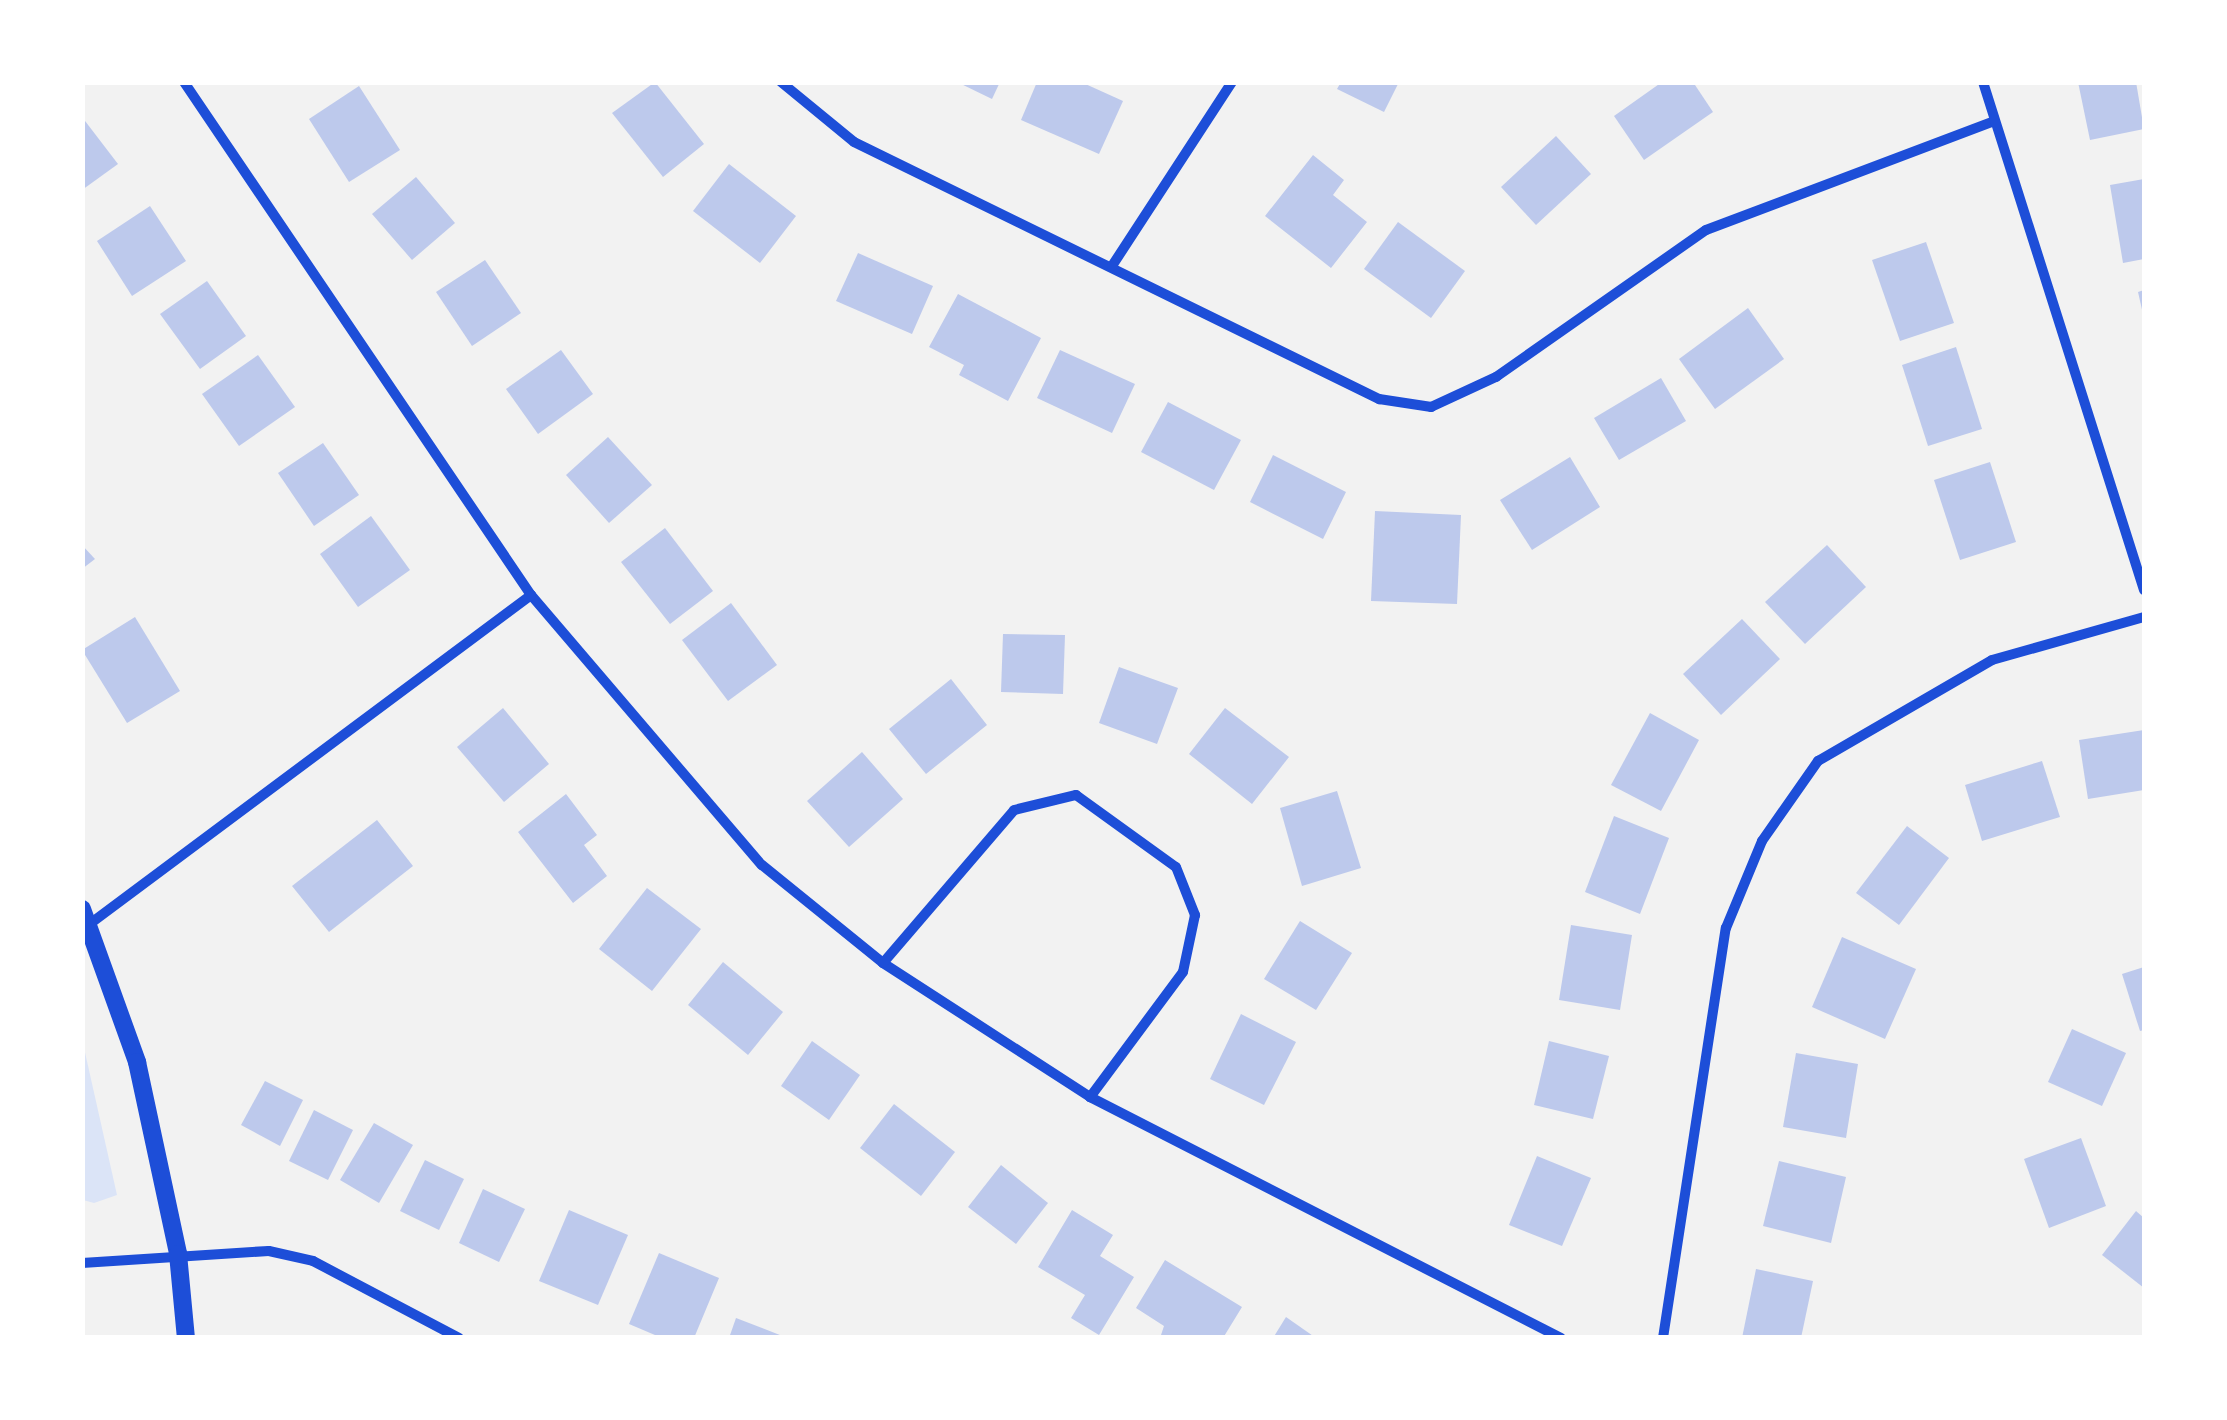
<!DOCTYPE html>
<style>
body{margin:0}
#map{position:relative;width:2227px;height:1420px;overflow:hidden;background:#f2f2f2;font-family:Signika,sans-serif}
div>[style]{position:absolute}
.green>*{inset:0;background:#dbe4f7}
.building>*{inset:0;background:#bdc9ec}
.minor>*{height:10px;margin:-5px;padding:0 5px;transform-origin:5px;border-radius:5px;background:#1d4ed8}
.tertiary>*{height:18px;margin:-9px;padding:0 9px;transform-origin:9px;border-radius:9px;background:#1d4ed8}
span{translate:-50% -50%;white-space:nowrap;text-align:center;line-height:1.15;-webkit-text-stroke:9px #fff;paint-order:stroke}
.frame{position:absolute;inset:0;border:85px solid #fff;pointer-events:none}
</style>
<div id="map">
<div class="green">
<div style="clip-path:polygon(82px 1039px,117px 1195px,94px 1203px,83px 1200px)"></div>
</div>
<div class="building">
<div style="clip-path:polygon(655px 82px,704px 144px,663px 177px,612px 113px)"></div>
<div style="clip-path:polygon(957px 82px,1000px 82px,992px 99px)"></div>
<div style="clip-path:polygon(1037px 82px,1081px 82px,1123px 101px,1099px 154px,1021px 120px)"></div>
<div style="clip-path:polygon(1341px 82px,1399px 82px,1384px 112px,1337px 89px)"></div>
<div style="clip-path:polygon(1662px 82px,1693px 82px,1713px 112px,1644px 160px,1614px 116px)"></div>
<div style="clip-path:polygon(2078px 82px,2136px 82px,2144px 129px,2090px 140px)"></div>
<div style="clip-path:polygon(359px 86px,400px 150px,349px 182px,309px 119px)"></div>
<div style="clip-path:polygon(82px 117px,118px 164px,82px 190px)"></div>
<div style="clip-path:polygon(1556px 136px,1591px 174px,1536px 225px,1501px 187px)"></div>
<div style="clip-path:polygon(1313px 155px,1344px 180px,1333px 195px,1367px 222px,1331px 268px,1265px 216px)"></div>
<div style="clip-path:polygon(729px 164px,796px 216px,760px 263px,693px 211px)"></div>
<div style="clip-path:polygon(416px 177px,455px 223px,412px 260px,372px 214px)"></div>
<div style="clip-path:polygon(2144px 179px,2144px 259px,2123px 263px,2110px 185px)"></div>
<div style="clip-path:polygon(150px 206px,186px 261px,132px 296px,97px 241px)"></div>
<div style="clip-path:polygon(1398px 222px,1465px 271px,1431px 318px,1364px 269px)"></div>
<div style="clip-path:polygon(1926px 242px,1954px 323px,1900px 341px,1872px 260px)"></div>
<div style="clip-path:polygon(858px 253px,933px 286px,912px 334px,836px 301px)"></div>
<div style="clip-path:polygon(485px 260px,521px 313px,472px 346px,436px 292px)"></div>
<div style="clip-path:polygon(207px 281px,246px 336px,200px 369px,160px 314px)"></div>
<div style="clip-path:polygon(2144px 290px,2144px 314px,2143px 314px,2138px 292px)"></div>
<div style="clip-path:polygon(958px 294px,1041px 338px,1008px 401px,959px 375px,964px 365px,929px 347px)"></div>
<div style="clip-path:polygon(1748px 308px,1784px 359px,1715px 409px,1679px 359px)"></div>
<div style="clip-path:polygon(1956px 347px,1982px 429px,1928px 446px,1902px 365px)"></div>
<div style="clip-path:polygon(561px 350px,593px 394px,538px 434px,506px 389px)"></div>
<div style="clip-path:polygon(1060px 350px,1135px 384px,1112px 433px,1037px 398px)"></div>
<div style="clip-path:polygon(258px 355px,295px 407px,239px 446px,202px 394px)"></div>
<div style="clip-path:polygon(1661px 378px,1686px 421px,1619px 460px,1594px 418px)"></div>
<div style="clip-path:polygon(1168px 402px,1241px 440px,1214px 490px,1141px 452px)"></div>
<div style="clip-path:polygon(608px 437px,652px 485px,609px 523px,566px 475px)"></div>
<div style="clip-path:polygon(323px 443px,359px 495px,314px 526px,278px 473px)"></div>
<div style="clip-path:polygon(1273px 455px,1346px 492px,1323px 539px,1250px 502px)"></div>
<div style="clip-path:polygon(1570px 457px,1600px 507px,1532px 550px,1500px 500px)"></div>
<div style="clip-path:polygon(1990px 462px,2016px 542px,1960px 560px,1934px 480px)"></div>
<div style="clip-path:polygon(1375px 511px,1461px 515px,1457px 604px,1371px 601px)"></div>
<div style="clip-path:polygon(371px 516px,410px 570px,358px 607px,320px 554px)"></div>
<div style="clip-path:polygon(665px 528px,713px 591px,670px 624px,621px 562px)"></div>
<div style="clip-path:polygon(82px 545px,95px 559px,82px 569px)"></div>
<div style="clip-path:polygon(1827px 545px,1866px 587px,1805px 644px,1765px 602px)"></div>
<div style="clip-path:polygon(731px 603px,777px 665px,728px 701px,682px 640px)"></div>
<div style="clip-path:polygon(135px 617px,180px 691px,127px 723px,82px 650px)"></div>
<div style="clip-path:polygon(1742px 619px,1780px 659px,1721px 715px,1683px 674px)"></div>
<div style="clip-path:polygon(1003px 634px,1065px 635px,1063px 694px,1001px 692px)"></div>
<div style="clip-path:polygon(1119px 667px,1178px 688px,1157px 744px,1099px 723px)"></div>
<div style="clip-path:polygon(951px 679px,987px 725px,926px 774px,889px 729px)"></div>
<div style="clip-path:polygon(503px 708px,549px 764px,504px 802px,457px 747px)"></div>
<div style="clip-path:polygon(1225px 708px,1289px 757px,1252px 804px,1189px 754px)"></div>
<div style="clip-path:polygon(1650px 713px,1699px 740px,1661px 811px,1611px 785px)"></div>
<div style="clip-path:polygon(2144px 730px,2144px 790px,2088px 799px,2079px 740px)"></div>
<div style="clip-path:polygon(862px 752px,903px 799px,849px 847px,807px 801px)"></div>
<div style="clip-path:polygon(2042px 761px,2060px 817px,1982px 841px,1965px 785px)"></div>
<div style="clip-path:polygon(1337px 791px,1361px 868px,1302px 886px,1280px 808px)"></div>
<div style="clip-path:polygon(566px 794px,597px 835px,584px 845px,607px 876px,573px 903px,518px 832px)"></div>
<div style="clip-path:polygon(1614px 816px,1669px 838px,1640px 914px,1585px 892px)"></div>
<div style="clip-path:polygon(377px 820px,413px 866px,329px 932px,292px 886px)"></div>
<div style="clip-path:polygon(1907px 826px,1949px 858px,1899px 925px,1856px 893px)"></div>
<div style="clip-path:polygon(647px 888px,701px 929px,652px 991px,599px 949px)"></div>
<div style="clip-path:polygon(1300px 921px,1352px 953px,1316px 1010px,1264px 979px)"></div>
<div style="clip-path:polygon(1571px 925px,1632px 935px,1620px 1010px,1559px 1000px)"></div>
<div style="clip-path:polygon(1842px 937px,1916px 969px,1885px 1039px,1812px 1007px)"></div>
<div style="clip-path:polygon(723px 962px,783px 1012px,748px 1055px,688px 1005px)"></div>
<div style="clip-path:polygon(2144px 967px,2144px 1030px,2140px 1031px,2122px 974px)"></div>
<div style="clip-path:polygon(1241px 1014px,1296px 1042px,1264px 1105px,1210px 1079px)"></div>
<div style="clip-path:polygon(2072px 1029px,2126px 1053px,2102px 1106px,2048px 1082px)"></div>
<div style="clip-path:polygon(812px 1041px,860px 1075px,829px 1120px,781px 1086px)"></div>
<div style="clip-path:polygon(1549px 1041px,1609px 1056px,1593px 1119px,1534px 1105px)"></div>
<div style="clip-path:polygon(1796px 1053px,1858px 1064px,1846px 1138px,1783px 1127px)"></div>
<div style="clip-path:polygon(265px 1081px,303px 1100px,280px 1146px,241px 1125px)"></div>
<div style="clip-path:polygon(894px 1104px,955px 1152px,921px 1196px,860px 1148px)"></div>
<div style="clip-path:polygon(314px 1110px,353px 1130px,328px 1180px,289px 1161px)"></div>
<div style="clip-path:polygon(374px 1123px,413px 1145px,379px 1203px,340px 1180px)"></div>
<div style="clip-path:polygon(2081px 1138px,2106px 1206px,2049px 1228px,2024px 1159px)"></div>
<div style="clip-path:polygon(1537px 1156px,1591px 1178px,1562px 1246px,1509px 1225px)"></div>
<div style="clip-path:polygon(425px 1160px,464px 1179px,439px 1230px,400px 1211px)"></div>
<div style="clip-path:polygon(1779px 1161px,1846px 1177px,1831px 1243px,1763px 1226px)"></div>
<div style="clip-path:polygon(1001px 1165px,1048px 1203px,1016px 1244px,968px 1207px)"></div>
<div style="clip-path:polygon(483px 1189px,525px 1209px,499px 1262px,459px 1243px)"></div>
<div style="clip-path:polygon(569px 1210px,628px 1235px,598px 1305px,539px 1281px)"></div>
<div style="clip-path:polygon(1072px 1210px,1113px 1235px,1100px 1256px,1134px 1277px,1099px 1335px,1071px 1318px,1085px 1295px,1038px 1267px)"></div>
<div style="clip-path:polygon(2136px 1211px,2144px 1218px,2144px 1288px,2102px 1255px)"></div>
<div style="clip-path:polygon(659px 1253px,719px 1278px,694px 1338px,662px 1338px,629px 1324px)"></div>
<div style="clip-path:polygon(1165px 1260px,1242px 1307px,1223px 1338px,1160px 1338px,1164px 1326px,1136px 1308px)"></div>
<div style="clip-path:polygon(1756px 1269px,1813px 1281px,1801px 1338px,1742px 1338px)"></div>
<div style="clip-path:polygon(1286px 1317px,1316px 1338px,1273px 1338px)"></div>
<div style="clip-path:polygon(736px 1318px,785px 1337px,785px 1338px,729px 1338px)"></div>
</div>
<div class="minor">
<div style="left:184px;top:82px;width:619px;rotate:55.93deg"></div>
<div style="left:531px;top:595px;width:355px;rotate:49.5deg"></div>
<div style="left:762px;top:865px;width:156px;rotate:39deg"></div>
<div style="left:883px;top:963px;width:247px;rotate:32.9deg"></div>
<div style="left:1090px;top:1097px;width:529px;rotate:27.1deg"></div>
<div style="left:781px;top:82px;width:94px;rotate:39.4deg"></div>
<div style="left:854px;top:142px;width:585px;rotate:26.08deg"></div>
<div style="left:1379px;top:399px;width:53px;rotate:8.7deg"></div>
<div style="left:1431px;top:407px;width:72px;rotate:-24.8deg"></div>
<div style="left:1496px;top:377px;width:256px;rotate:-35deg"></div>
<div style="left:1706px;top:230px;width:308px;rotate:-20.7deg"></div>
<div style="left:1983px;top:82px;width:533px;rotate:72.42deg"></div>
<div style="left:1112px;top:266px;width:220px;rotate:-56.9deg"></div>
<div style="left:91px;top:923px;width:549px;rotate:-36.7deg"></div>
<div style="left:883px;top:963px;width:201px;rotate:-49.4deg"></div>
<div style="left:1014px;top:810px;width:64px;rotate:-13.6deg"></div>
<div style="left:1076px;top:795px;width:123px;rotate:35.8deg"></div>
<div style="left:1176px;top:867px;width:52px;rotate:68.4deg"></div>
<div style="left:1195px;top:915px;width:58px;rotate:101.9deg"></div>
<div style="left:1183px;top:972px;width:156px;rotate:126.6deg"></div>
<div style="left:82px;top:1263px;width:187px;rotate:-3.7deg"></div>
<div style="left:269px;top:1251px;width:45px;rotate:12.8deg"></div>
<div style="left:313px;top:1261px;width:165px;rotate:27.8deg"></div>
<div style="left:1663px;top:1338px;width:415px;rotate:-81.3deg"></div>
<div style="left:1726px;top:928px;width:94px;rotate:-67.5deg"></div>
<div style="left:1762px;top:841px;width:98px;rotate:-55deg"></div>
<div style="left:1818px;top:761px;width:201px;rotate:-30.1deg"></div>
<div style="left:1992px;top:660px;width:158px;rotate:-15.8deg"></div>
</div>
<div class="tertiary">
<div style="left:82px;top:909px;width:163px;rotate:70.2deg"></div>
<div style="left:137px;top:1062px;width:196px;rotate:77.9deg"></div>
<div style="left:178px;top:1254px;width:84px;rotate:84.6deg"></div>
</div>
<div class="frame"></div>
</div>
